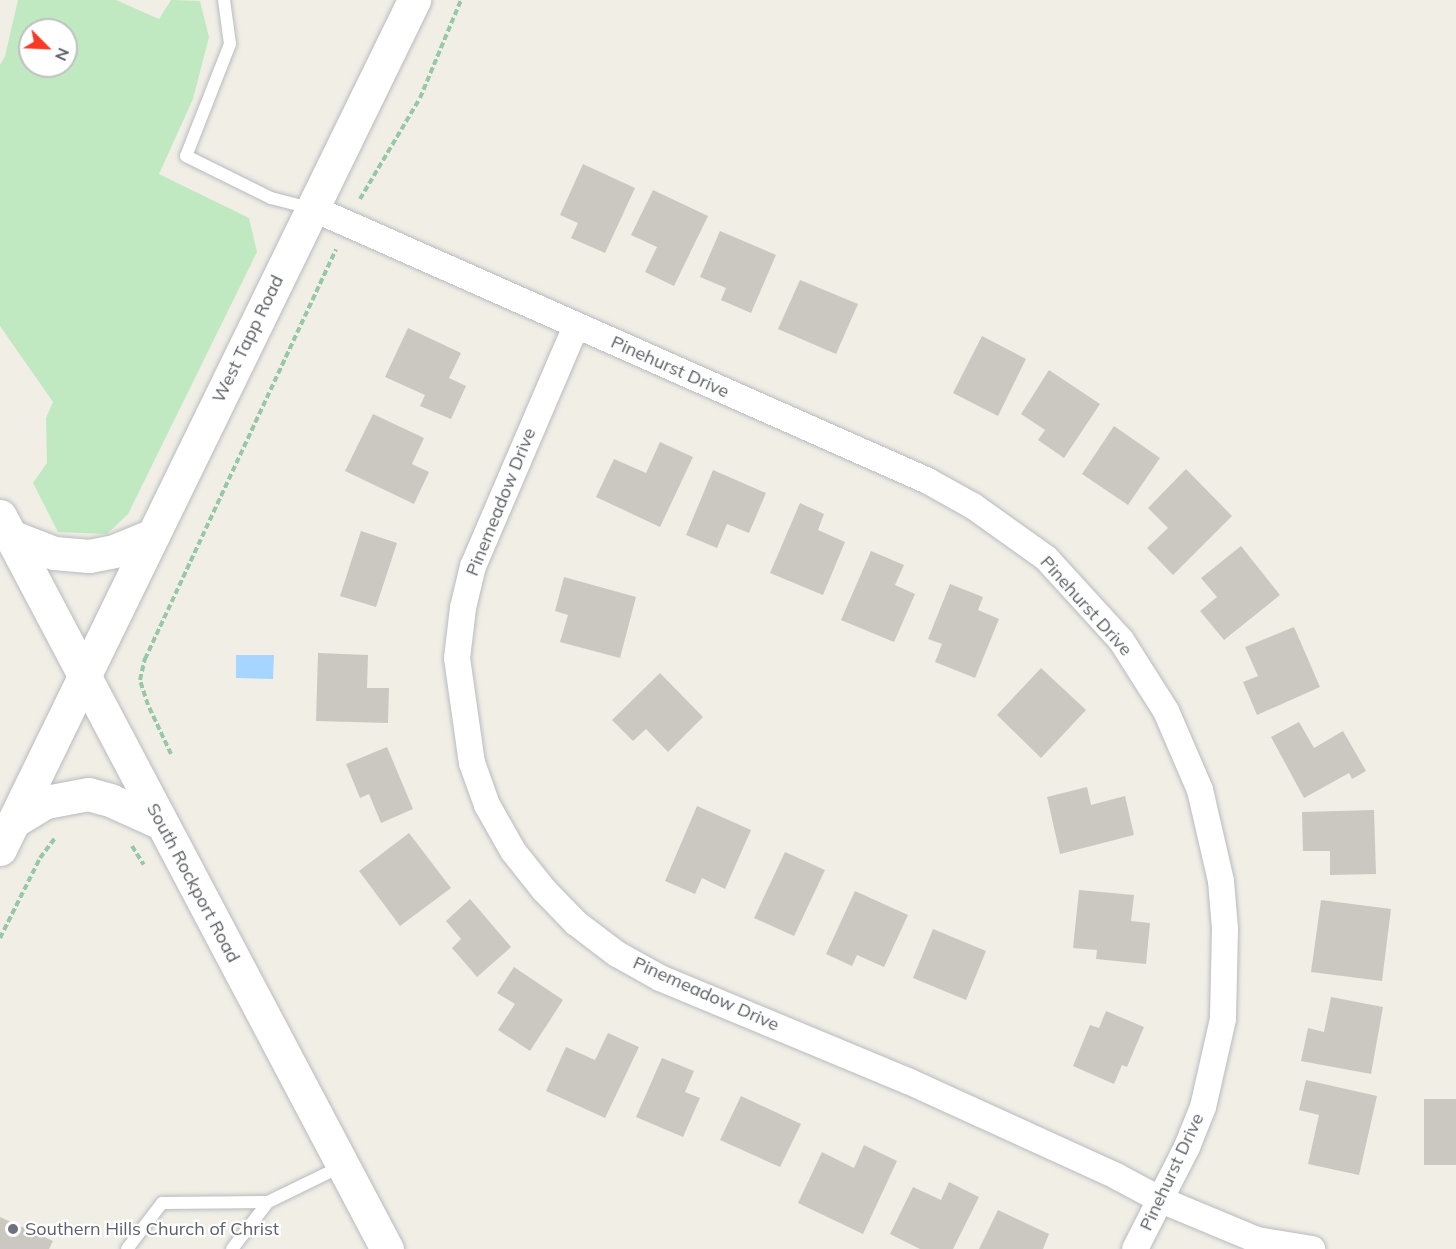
<!DOCTYPE html>
<style>
body{margin:0}
#map{position:relative;width:1456px;height:1249px;overflow:hidden;background:#f0eee5;font-family:Mulish,sans-serif}
div>[style]{position:absolute}
.green>*{inset:0;background:#c0e9c1}
.water>*{inset:0;background:#a6d6ff}
.building>*{inset:0;background:#cbc8c2}
.path>*{height:4px;margin-top:-2px;transform-origin:0;background:repeating-linear-gradient(90deg,#97c8a6 0 6px,transparent 0 9px)}
.roads{filter:drop-shadow(0 0 2px #b8bbc0) drop-shadow(0 0 2px #b8bbc0)}
.lane>*{height:12px;margin:-6px;padding:0 6px;transform-origin:6px;border-radius:6px;background:#fff}
.street>*{height:26px;margin:-13px;padding:0 13px;transform-origin:13px;border-radius:13px;background:#fff}
.secondary>*{height:33px;margin:-16.5px;padding:0 16.5px;transform-origin:16.5px;border-radius:16.5px;background:#fff}
.dots>*{width:16px;height:16px;translate:-50% -50%;box-sizing:border-box;border:3px solid #fff;border-radius:50%}
span{translate:-50% -50%;white-space:nowrap;text-align:center;line-height:1.15;-webkit-text-stroke:4.5px #fff;paint-order:stroke}
.street-label{font-size:18px;color:#5d6167}
.worship-label{font-size:18px;color:#5b616d}
.left{translate:0 -50%;text-align:left}
.north{position:absolute;left:18px;top:18px;width:60px;height:60px;box-sizing:border-box;background:#fff;border:2px solid #bec0c2;border-radius:50%;rotate:114deg;font-size:16px;font-weight:700;line-height:24px;text-align:center;color:#5d6167}
.north::after{content:'';display:block;margin:auto;width:21px;height:27px;background:#f63a25;clip-path:polygon(50% 0,100% 100%,50% 72%,0 100%)}
</style>
<div id="map">
<div class="green">
<div style="clip-path:polygon(evenodd,18px 0,116px 0,159px 19px,171px 0,200px 1px,209px 37px,193px 99px,159px 174px,249px 218px,257px 252px,128px 514px,107px 534px,58px 532px,33px 483px,47px 463px,46px 418px,53px 402px,0 326px,0 65px,5px 56px,18px 0,30px 30px,66px 30px,66px 66px,30px 66px,30px 30px)"></div>
</div>
<div class="water">
<div style="clip-path:polygon(236px 655px,274px 655px,273px 679px,236px 678px)"></div>
</div>
<div class="building">
<div style="clip-path:polygon(583px 164px,635px 188px,605px 253px,571px 238px,578px 223px,560px 215px)"></div>
<div style="clip-path:polygon(653px 190px,708px 216px,674px 286px,645px 272px,657px 247px,631px 235px)"></div>
<div style="clip-path:polygon(720px 231px,776px 255px,751px 313px,721px 300px,726px 288px,700px 277px)"></div>
<div style="clip-path:polygon(800px 280px,858px 304px,836px 354px,778px 329px)"></div>
<div style="clip-path:polygon(408px 328px,461px 353px,449px 378px,466px 386px,451px 419px,420px 406px,425px 395px,385px 377px)"></div>
<div style="clip-path:polygon(982px 336px,1026px 359px,998px 416px,953px 393px)"></div>
<div style="clip-path:polygon(1049px 370px,1100px 404px,1064px 458px,1038px 440px,1045px 430px,1021px 414px)"></div>
<div style="clip-path:polygon(373px 414px,424px 438px,412px 464px,429px 472px,414px 504px,345px 471px)"></div>
<div style="clip-path:polygon(1114px 426px,1160px 458px,1128px 505px,1082px 474px)"></div>
<div style="clip-path:polygon(660px 442px,693px 457px,660px 527px,596px 497px,614px 459px,646px 473px)"></div>
<div style="clip-path:polygon(1186px 469px,1232px 516px,1173px 575px,1147px 548px,1168px 528px,1148px 508px)"></div>
<div style="clip-path:polygon(713px 470px,766px 493px,749px 533px,727px 524px,717px 548px,686px 535px)"></div>
<div style="clip-path:polygon(800px 503px,824px 514px,818px 530px,845px 542px,823px 595px,770px 573px)"></div>
<div style="clip-path:polygon(361px 531px,397px 543px,376px 607px,340px 596px)"></div>
<div style="clip-path:polygon(1241px 546px,1280px 595px,1224px 640px,1200px 611px,1217px 597px,1201px 578px)"></div>
<div style="clip-path:polygon(871px 551px,904px 565px,895px 585px,915px 594px,894px 642px,841px 620px)"></div>
<div style="clip-path:polygon(564px 577px,636px 597px,620px 658px,560px 642px,568px 615px,555px 611px)"></div>
<div style="clip-path:polygon(950px 584px,983px 597px,978px 610px,999px 619px,975px 678px,935px 662px,942px 644px,928px 639px)"></div>
<div style="clip-path:polygon(1294px 627px,1320px 687px,1257px 715px,1243px 682px,1258px 676px,1245px 647px)"></div>
<div style="clip-path:polygon(318px 653px,368px 655px,367px 688px,389px 688px,388px 723px,316px 721px)"></div>
<div style="clip-path:polygon(1041px 668px,1086px 710px,1041px 758px,997px 715px)"></div>
<div style="clip-path:polygon(660px 673px,703px 717px,668px 752px,646px 729px,633px 741px,612px 720px)"></div>
<div style="clip-path:polygon(1299px 722px,1314px 748px,1343px 731px,1366px 771px,1352px 779px,1349px 773px,1304px 798px,1271px 737px)"></div>
<div style="clip-path:polygon(387px 747px,413px 809px,381px 823px,369px 794px,360px 798px,346px 764px)"></div>
<div style="clip-path:polygon(1087px 787px,1091px 805px,1125px 796px,1134px 835px,1060px 854px,1047px 797px)"></div>
<div style="clip-path:polygon(697px 806px,751px 830px,725px 889px,702px 878px,695px 894px,665px 881px)"></div>
<div style="clip-path:polygon(1374px 810px,1376px 874px,1330px 875px,1330px 851px,1303px 851px,1302px 812px)"></div>
<div style="clip-path:polygon(409px 833px,451px 888px,400px 926px,359px 871px)"></div>
<div style="clip-path:polygon(785px 852px,825px 870px,794px 936px,754px 918px)"></div>
<div style="clip-path:polygon(1079px 890px,1134px 895px,1131px 921px,1150px 923px,1146px 964px,1096px 959px,1097px 950px,1073px 948px)"></div>
<div style="clip-path:polygon(855px 891px,908px 915px,884px 967px,857px 955px,852px 966px,826px 954px)"></div>
<div style="clip-path:polygon(470px 899px,511px 947px,477px 977px,452px 948px,461px 939px,446px 921px)"></div>
<div style="clip-path:polygon(1321px 900px,1391px 909px,1382px 981px,1311px 972px)"></div>
<div style="clip-path:polygon(933px 929px,986px 951px,966px 1000px,913px 978px)"></div>
<div style="clip-path:polygon(514px 967px,563px 1000px,530px 1051px,498px 1030px,515px 1004px,497px 993px)"></div>
<div style="clip-path:polygon(1331px 997px,1383px 1007px,1371px 1074px,1301px 1061px,1308px 1028px,1324px 1032px)"></div>
<div style="clip-path:polygon(1106px 1011px,1144px 1027px,1127px 1067px,1122px 1065px,1114px 1084px,1073px 1066px,1090px 1025px,1099px 1028px)"></div>
<div style="clip-path:polygon(608px 1033px,639px 1047px,605px 1118px,546px 1091px,566px 1047px,595px 1060px)"></div>
<div style="clip-path:polygon(662px 1058px,694px 1071px,685px 1092px,700px 1098px,683px 1137px,636px 1117px)"></div>
<div style="clip-path:polygon(1306px 1080px,1377px 1096px,1359px 1175px,1308px 1164px,1319px 1115px,1299px 1110px)"></div>
<div style="clip-path:polygon(741px 1096px,801px 1124px,780px 1167px,720px 1140px)"></div>
<div style="clip-path:polygon(1424px 1099px,1456px 1099px,1456px 1165px,1424px 1165px)"></div>
<div style="clip-path:polygon(864px 1145px,897px 1161px,863px 1234px,798px 1203px,822px 1152px,854px 1168px)"></div>
<div style="clip-path:polygon(949px 1182px,979px 1197px,953px 1249px,920px 1249px,890px 1234px,913px 1187px,941px 1200px)"></div>
<div style="clip-path:polygon(998px 1210px,1049px 1234px,1043px 1249px,979px 1249px)"></div>
<div style="clip-path:polygon(0 1217px,53px 1241px,49px 1249px,0 1249px)"></div>
</div>
<div class="path">
<div style="left:360px;top:199px;width:117px;rotate:-59.3deg"></div>
<div style="left:420px;top:98px;width:106px;rotate:-67.3deg"></div>
<div style="left:171px;top:754px;width:54px;rotate:-115.1deg"></div>
<div style="left:148px;top:705px;width:26px;rotate:-108deg"></div>
<div style="left:140px;top:680px;width:22px;rotate:-77deg"></div>
<div style="left:145px;top:659px;width:452px;rotate:-65deg"></div>
<div style="left:132px;top:846px;width:22px;rotate:58deg"></div>
<div style="left:0;top:938px;width:89px;rotate:-63.4deg"></div>
<div style="left:40px;top:858px;width:26px;rotate:-53deg"></div>
</div>
<div class="roads">
<div class="lane">
<div style="left:224px;top:0;width:44px;rotate:82.2deg"></div>
<div style="left:230px;top:44px;width:120px;rotate:111.4deg"></div>
<div style="left:186px;top:156px;width:95px;rotate:26.3deg"></div>
<div style="left:271px;top:198px;width:40px;rotate:14.4deg"></div>
<div style="left:127px;top:1249px;width:58px;rotate:-52.7deg"></div>
<div style="left:162px;top:1203px;width:106px;rotate:-0.5deg"></div>
<div style="left:232px;top:1249px;width:59px;rotate:-52.5deg"></div>
<div style="left:268px;top:1202px;width:82px;rotate:-25.9deg"></div>
</div>
<div class="street">
<div style="left:312px;top:208px;width:674px;rotate:23.9deg"></div>
<div style="left:928px;top:481px;width:51px;rotate:29.1deg"></div>
<div style="left:973px;top:506px;width:90px;rotate:35.5deg"></div>
<div style="left:1046px;top:558px;width:111px;rotate:47.6deg"></div>
<div style="left:1121px;top:640px;width:84px;rotate:57.6deg"></div>
<div style="left:1166px;top:711px;width:86px;rotate:66.7deg"></div>
<div style="left:1200px;top:790px;width:93px;rotate:77deg"></div>
<div style="left:1221px;top:881px;width:48px;rotate:85.2deg"></div>
<div style="left:1225px;top:929px;width:90px;rotate:91.3deg"></div>
<div style="left:1223px;top:1019px;width:90px;rotate:102.8deg"></div>
<div style="left:1203px;top:1107px;width:43px;rotate:111.8deg"></div>
<div style="left:1187px;top:1147px;width:114px;rotate:117deg"></div>
<div style="left:576px;top:326px;width:261px;rotate:113.2deg"></div>
<div style="left:473px;top:566px;width:43px;rotate:103.4deg"></div>
<div style="left:463px;top:608px;width:50px;rotate:96.8deg"></div>
<div style="left:457px;top:658px;width:106px;rotate:81.9deg"></div>
<div style="left:472px;top:763px;width:45px;rotate:70.3deg"></div>
<div style="left:487px;top:805px;width:53px;rotate:60.5deg"></div>
<div style="left:513px;top:851px;width:50px;rotate:51.5deg"></div>
<div style="left:544px;top:890px;width:46px;rotate:45.9deg"></div>
<div style="left:576px;top:923px;width:51px;rotate:37.1deg"></div>
<div style="left:617px;top:954px;width:49px;rotate:29.2deg"></div>
<div style="left:660px;top:978px;width:269px;rotate:22.6deg"></div>
<div style="left:908px;top:1081px;width:229px;rotate:24.5deg"></div>
<div style="left:1116px;top:1176px;width:51px;rotate:28.1deg"></div>
<div style="left:1161px;top:1200px;width:104px;rotate:22.6deg"></div>
<div style="left:1257px;top:1240px;width:56px;rotate:9.3deg"></div>
</div>
<div class="secondary">
<div style="left:0;top:516px;width:829px;rotate:62.17deg"></div>
<div style="left:10px;top:536px;width:47px;rotate:21.1deg"></div>
<div style="left:54px;top:553px;width:35px;rotate:5deg"></div>
<div style="left:89px;top:556px;width:25px;rotate:-11deg"></div>
<div style="left:114px;top:551px;width:42px;rotate:-22.3deg"></div>
<div style="left:14px;top:821px;width:37px;rotate:-31deg"></div>
<div style="left:46px;top:802px;width:43px;rotate:-10.8deg"></div>
<div style="left:88px;top:794px;width:23px;rotate:15deg"></div>
<div style="left:110px;top:800px;width:56px;rotate:24.3deg"></div>
<div style="left:0;top:849px;width:945px;rotate:-64deg"></div>
</div>
</div>
<div class="dots">
<div style="left:13px;top:1229px;background:#6b7280"></div>
</div>
<div class="street-label">
<span style="left:248px;top:339px;rotate:-64deg">West Tapp Road</span>
<span style="left:670px;top:367px;rotate:24deg">Pinehurst Drive</span>
<span style="left:501px;top:502px;rotate:-68deg">Pinemeadow Drive</span>
<span style="left:1086px;top:606px;rotate:48deg">Pinehurst Drive</span>
<span style="left:193px;top:883px;rotate:62deg">South Rockport Road</span>
<span style="left:706px;top:994px;rotate:24deg">Pinemeadow Drive</span>
<span style="left:1172px;top:1172px;rotate:-65deg">Pinehurst Drive</span>
</div>
<div class="worship-label">
<span class="left" style="left:25px;top:1229px">Southern Hills Church of Christ</span>
</div>
<div class="north">N</div>
</div>
